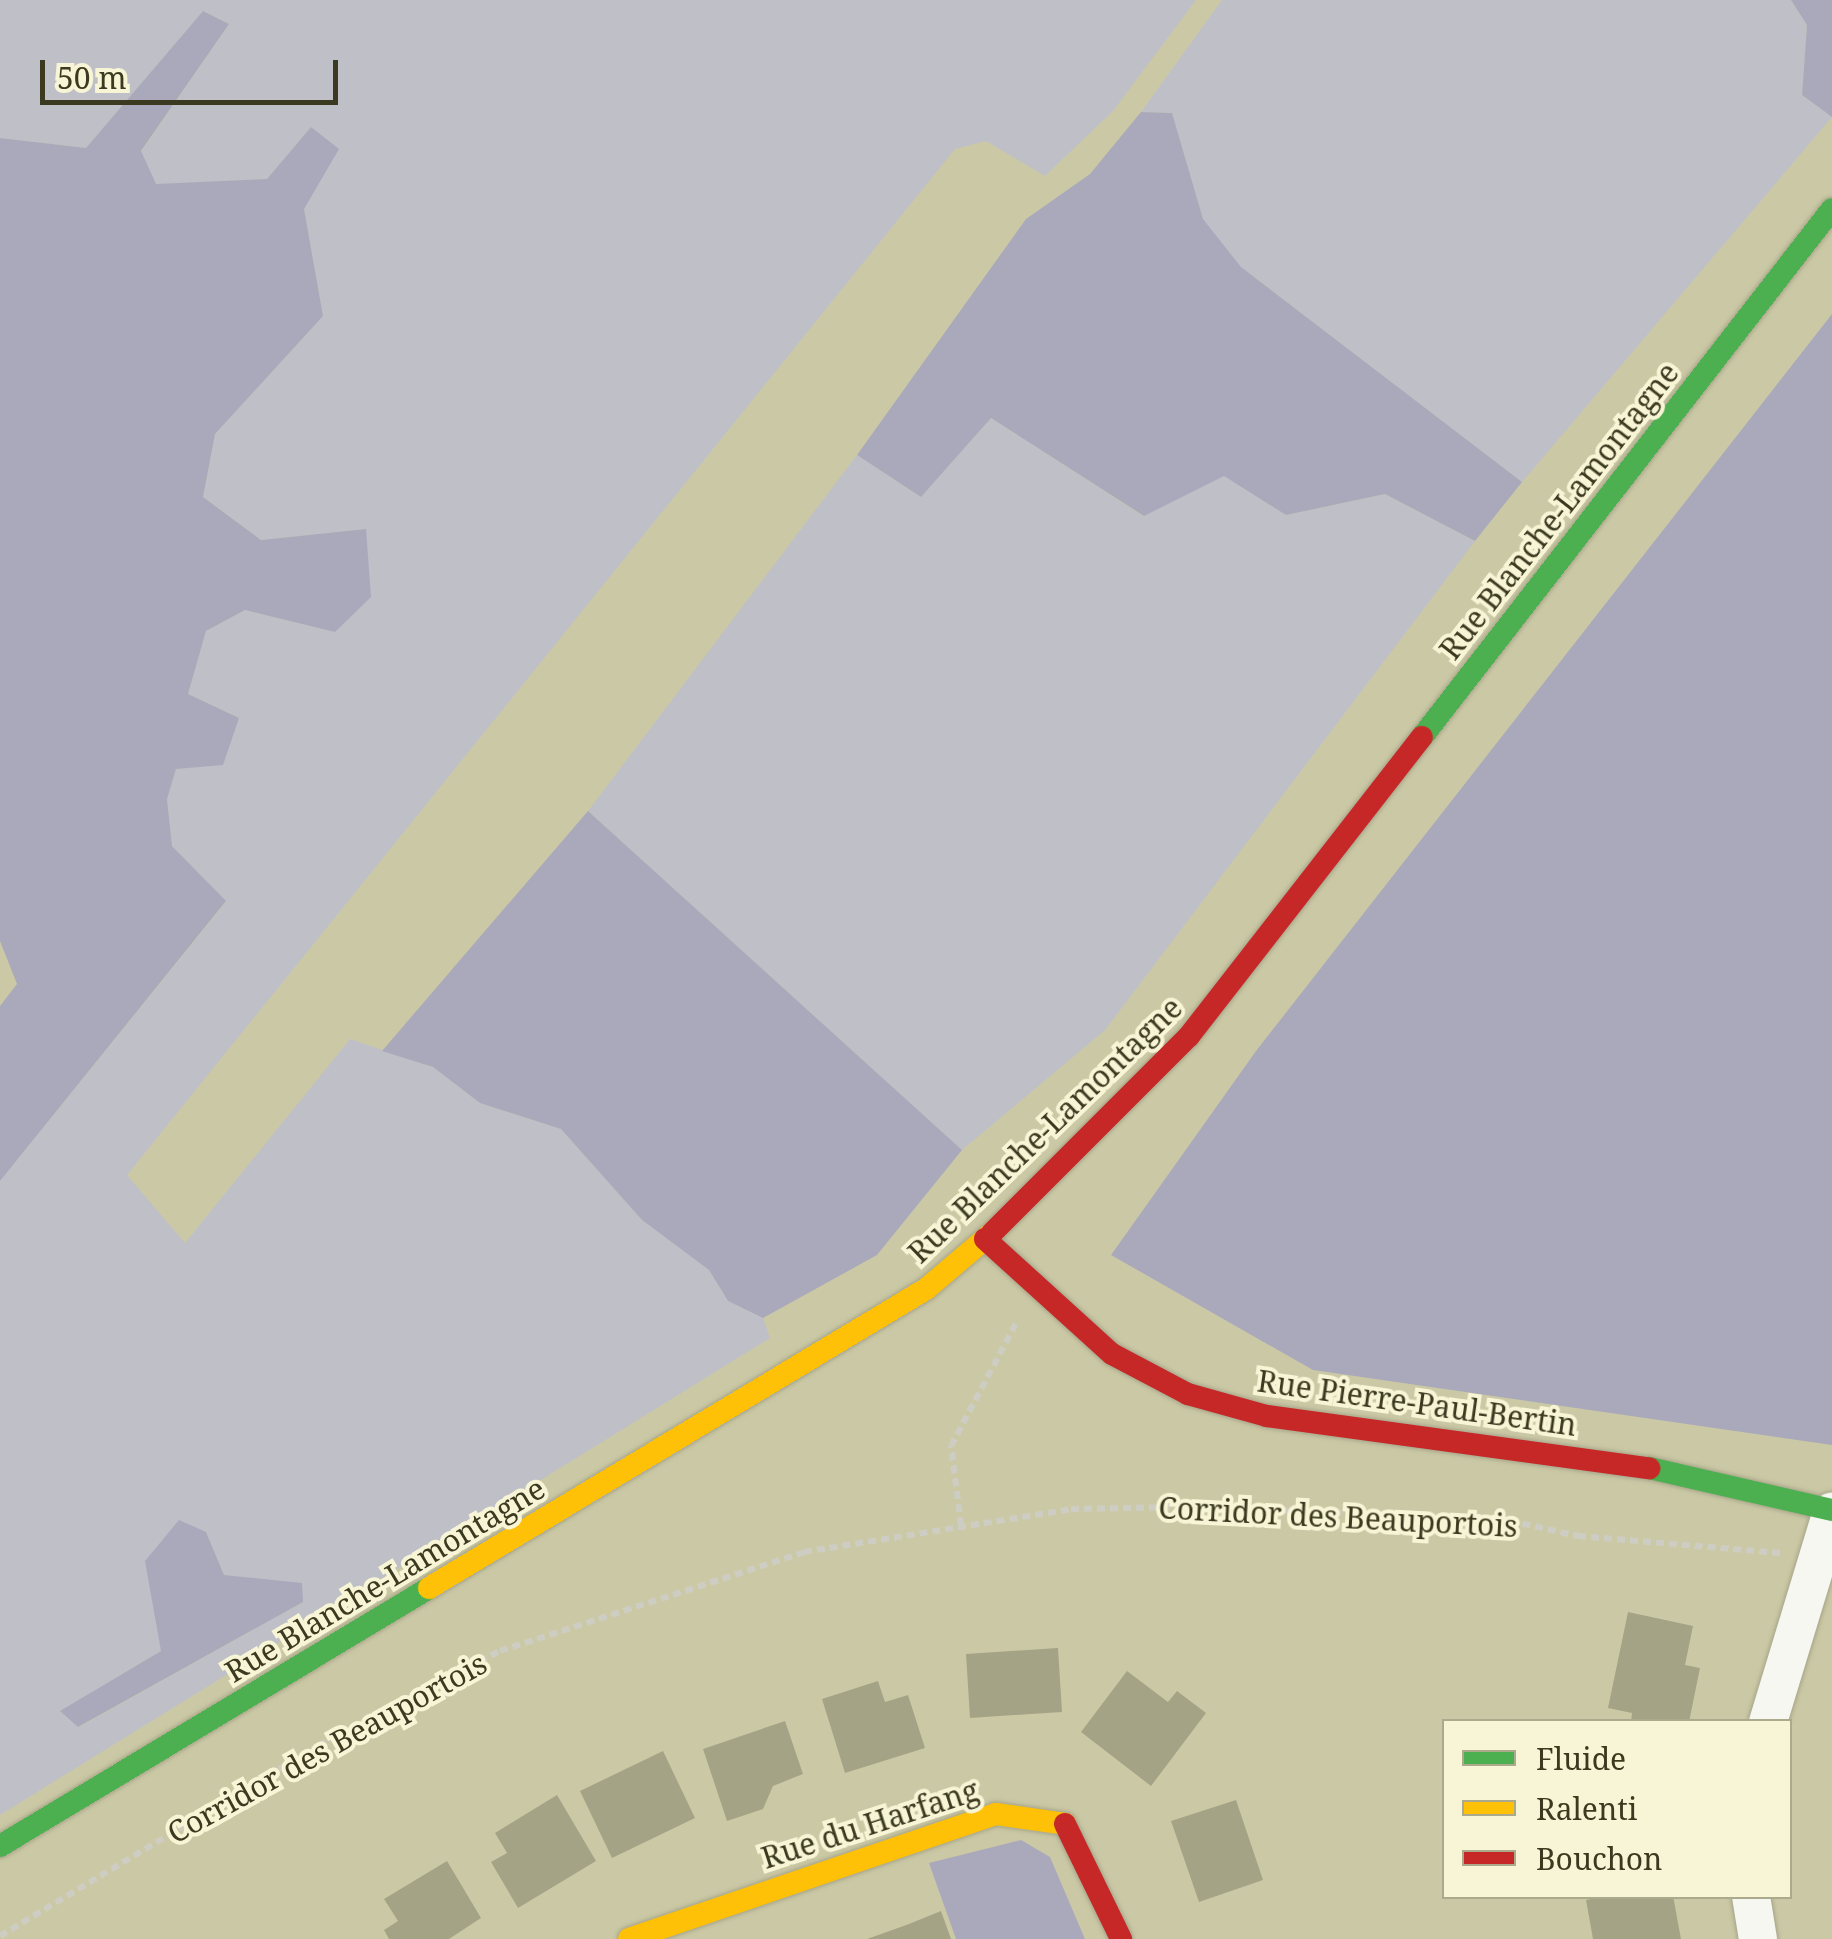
<!DOCTYPE html>
<style>
body{margin:0}
#map{position:relative;width:1832px;height:1939px;overflow:hidden;background:#cbc9a5;font-family:"Noto Serif",serif}
div>[style]{position:absolute}
.green>*{inset:0;background:#bfbfc8}
.forest>*{inset:0;background:#aaa9bb}
.building>*{inset:0;background:#a4a385}
.path>*{height:6px;margin-top:-3px;transform-origin:0;background:repeating-linear-gradient(90deg,#cecdc3 0 8px,transparent 0 13px)}
.roads{filter:drop-shadow(0 0 2px #a7a58a) drop-shadow(0 0 2px #a7a58a)}
.street>*{height:38px;margin:-19px;padding:0 19px;transform-origin:19px;border-radius:19px;background:#f7f7f2}
.fast>*{height:22px;margin:-11px;padding:0 11px;transform-origin:11px;border-radius:11px;background:#4caf50}
.slow>*{height:22px;margin:-11px;padding:0 11px;transform-origin:11px;border-radius:11px;background:#ffc107}
.jam>*{height:22px;margin:-11px;padding:0 11px;transform-origin:11px;border-radius:11px;background:#c62828}
span{translate:-50% -50%;white-space:nowrap;text-align:center;line-height:1.15;-webkit-text-stroke:8px #f7f5d6;paint-order:stroke}
.street-label{font-size:30px;color:#3b391f}
.legend{position:absolute;left:1442px;top:1719px;width:350px;height:180px;box-sizing:border-box;background:#f7f5d6;border:2px solid #acaa8d;margin:0;padding:12px 18px;list-style:none;font-size:30px;color:#3b391f}
.legend li{display:flex;align-items:center;gap:20px;height:50px}
.legend b{width:50px;border:2px solid #acaa8d}
.scale{position:absolute;left:40px;top:60px;width:298px;height:45px;box-sizing:border-box;border:5px solid #3b391f;border-top:0;padding-left:12px;font-size:30px;line-height:35px;white-space:nowrap;color:#3b391f;-webkit-text-stroke:8px #f7f5d6;paint-order:stroke}
</style>
<div id="map">
<div class="green">
<div style="clip-path:polygon(evenodd,0 0,1196px 0,1113px 111px,1045px 176px,986px 141px,955px 149px,127px 1175px,185px 1243px,350px 1039px,433px 1067px,480px 1103px,561px 1129px,642px 1220px,709px 1270px,728px 1301px,763px 1318px,770px 1338px,0 1815px,0 1181px,226px 902px,172px 846px,167px 798px,176px 769px,239px 718px,188px 694px,206px 631px,245px 610px,335px 632px,366px 529px,261px 540px,203px 497px,215px 434px,323px 316px,304px 209px,311px 127px,267px 179px,156px 185px,141px 152px,229px 24px,203px 11px,86px 148px,0 138px,0 0,206px 1532px,224px 1575px,277px 1584px,303px 1602px,79px 1727px,61px 1711px,161px 1651px,206px 1532px)"></div>
<div style="clip-path:polygon(1222px 0,1791px 0,1807px 25px,1802px 95px,1832px 117px,1522px 482px,1241px 267px,1203px 220px,1172px 113px,1141px 112px)"></div>
<div style="clip-path:polygon(991px 418px,1143px 516px,1223px 475px,1286px 515px,1385px 494px,1475px 541px,1105px 1030px,962px 1150px,588px 811px,857px 455px,921px 497px)"></div>
</div>
<div class="forest">
<div style="clip-path:polygon(1791px 0,1832px 0,1832px 117px,1802px 95px,1807px 25px)"></div>
<div style="clip-path:polygon(203px 11px,229px 24px,141px 151px,156px 184px,267px 179px,311px 127px,339px 149px,304px 209px,323px 316px,215px 434px,203px 497px,261px 540px,366px 529px,371px 597px,335px 632px,245px 610px,206px 631px,188px 694px,239px 718px,223px 765px,176px 769px,167px 799px,172px 846px,226px 901px,0 1181px,0 1006px,17px 984px,0 941px,0 138px,86px 148px)"></div>
<div style="clip-path:polygon(1141px 112px,1172px 113px,1203px 219px,1241px 267px,1522px 482px,1475px 541px,1385px 494px,1286px 515px,1224px 476px,1144px 516px,991px 418px,921px 497px,857px 455px,1026px 219px,1090px 174px)"></div>
<div style="clip-path:polygon(1832px 314px,1832px 1445px,1313px 1370px,1111px 1255px,1256px 1051px)"></div>
<div style="clip-path:polygon(588px 811px,962px 1150px,877px 1255px,763px 1318px,728px 1301px,709px 1270px,642px 1220px,561px 1129px,480px 1103px,433px 1067px,382px 1051px)"></div>
<div style="clip-path:polygon(179px 1520px,206px 1532px,224px 1575px,302px 1583px,303px 1602px,78px 1727px,60px 1711px,161px 1651px,145px 1561px)"></div>
<div style="clip-path:polygon(1021px 1840px,1050px 1857px,1085px 1939px,956px 1939px,929px 1863px)"></div>
</div>
<div class="building">
<div style="clip-path:polygon(1628px 1612px,1693px 1626px,1685px 1665px,1700px 1668px,1689px 1722px,1631px 1722px,1632px 1713px,1608px 1708px)"></div>
<div style="clip-path:polygon(1058px 1648px,1062px 1712px,970px 1718px,966px 1654px)"></div>
<div style="clip-path:polygon(1127px 1671px,1168px 1702px,1177px 1691px,1206px 1713px,1151px 1786px,1081px 1732px)"></div>
<div style="clip-path:polygon(878px 1681px,885px 1702px,908px 1695px,925px 1748px,845px 1773px,822px 1699px)"></div>
<div style="clip-path:polygon(785px 1721px,803px 1774px,773px 1786px,763px 1809px,727px 1821px,703px 1749px)"></div>
<div style="clip-path:polygon(663px 1751px,695px 1818px,612px 1858px,580px 1791px)"></div>
<div style="clip-path:polygon(557px 1795px,596px 1861px,518px 1908px,491px 1862px,507px 1853px,495px 1833px)"></div>
<div style="clip-path:polygon(1236px 1800px,1263px 1880px,1199px 1902px,1171px 1821px)"></div>
<div style="clip-path:polygon(447px 1861px,481px 1918px,449px 1939px,389px 1939px,384px 1930px,398px 1921px,384px 1899px)"></div>
<div style="clip-path:polygon(1605px 1896px,1673px 1896px,1681px 1939px,1593px 1939px,1586px 1900px)"></div>
<div style="clip-path:polygon(941px 1911px,951px 1939px,867px 1939px,909px 1924px)"></div>
</div>
<div class="path">
<div style="left:961px;top:1525px;width:80px;rotate:-97.2deg"></div>
<div style="left:951px;top:1446px;width:139px;rotate:-62.1deg"></div>
<div style="left:0;top:1936px;width:370px;rotate:-30.9deg"></div>
<div style="left:318px;top:1746px;width:205px;rotate:-27.6deg"></div>
<div style="left:500px;top:1651px;width:320px;rotate:-18deg"></div>
<div style="left:804px;top:1552px;width:270px;rotate:-9.1deg"></div>
<div style="left:1071px;top:1509px;width:106px;rotate:-1.1deg"></div>
<div style="left:1177px;top:1507px;width:320px;rotate:2deg"></div>
<div style="left:1497px;top:1518px;width:83px;rotate:12.5deg"></div>
<div style="left:1578px;top:1536px;width:205px;rotate:4.8deg"></div>
</div>
<div class="roads">
<div class="street">
<div style="left:1768px;top:1722px;width:220px;rotate:-73.1deg"></div>
<div style="left:1751px;top:1896px;width:44px;rotate:80.8deg"></div>
</div>
<div class="fast">
<div style="left:1422px;top:737px;width:668px;rotate:-52.17deg"></div>
<div style="left:1649px;top:1468px;width:188px;rotate:12.9deg"></div>
<div style="left:0;top:1846px;width:501px;rotate:-31.02deg"></div>
</div>
<div class="slow">
<div style="left:429px;top:1588px;width:580px;rotate:-31.03deg"></div>
<div style="left:926px;top:1289px;width:87px;rotate:-40.3deg"></div>
<div style="left:629px;top:1939px;width:388px;rotate:-18.8deg"></div>
<div style="left:996px;top:1814px;width:70px;rotate:8.2deg"></div>
</div>
<div class="jam">
<div style="left:992px;top:1233px;width:279px;rotate:-45deg"></div>
<div style="left:1189px;top:1036px;width:379px;rotate:-52.1deg"></div>
<div style="left:985px;top:1239px;width:171px;rotate:42.2deg"></div>
<div style="left:1112px;top:1354px;width:86px;rotate:27.8deg"></div>
<div style="left:1188px;top:1394px;width:82px;rotate:15.6deg"></div>
<div style="left:1267px;top:1416px;width:386px;rotate:7.8deg"></div>
<div style="left:1065px;top:1824px;width:128px;rotate:64deg"></div>
</div>
</div>
<div class="street-label">
<span style="left:1559px;top:511px;rotate:-52deg">Rue Blanche-Lamontagne</span>
<span style="left:1045px;top:1130px;rotate:-44deg">Rue Blanche-Lamontagne</span>
<span style="left:1417px;top:1403px;rotate:8deg">Rue Pierre-Paul-Bertin</span>
<span style="left:1338px;top:1517px;rotate:3deg">Corridor des Beauportois</span>
<span style="left:385px;top:1580px;rotate:-31deg">Rue Blanche-Lamontagne</span>
<span style="left:327px;top:1748px;rotate:-29deg">Corridor des Beauportois</span>
<span style="left:870px;top:1824px;rotate:-18deg">Rue du Harfang</span>
</div>
<ul class="legend">
<li><b style="height:12px;background:#4caf50"></b>Fluide</li>
<li><b style="height:12px;background:#ffc107"></b>Ralenti</li>
<li><b style="height:12px;background:#c62828"></b>Bouchon</li>
</ul>
<div class="scale">50 m</div>
</div>
